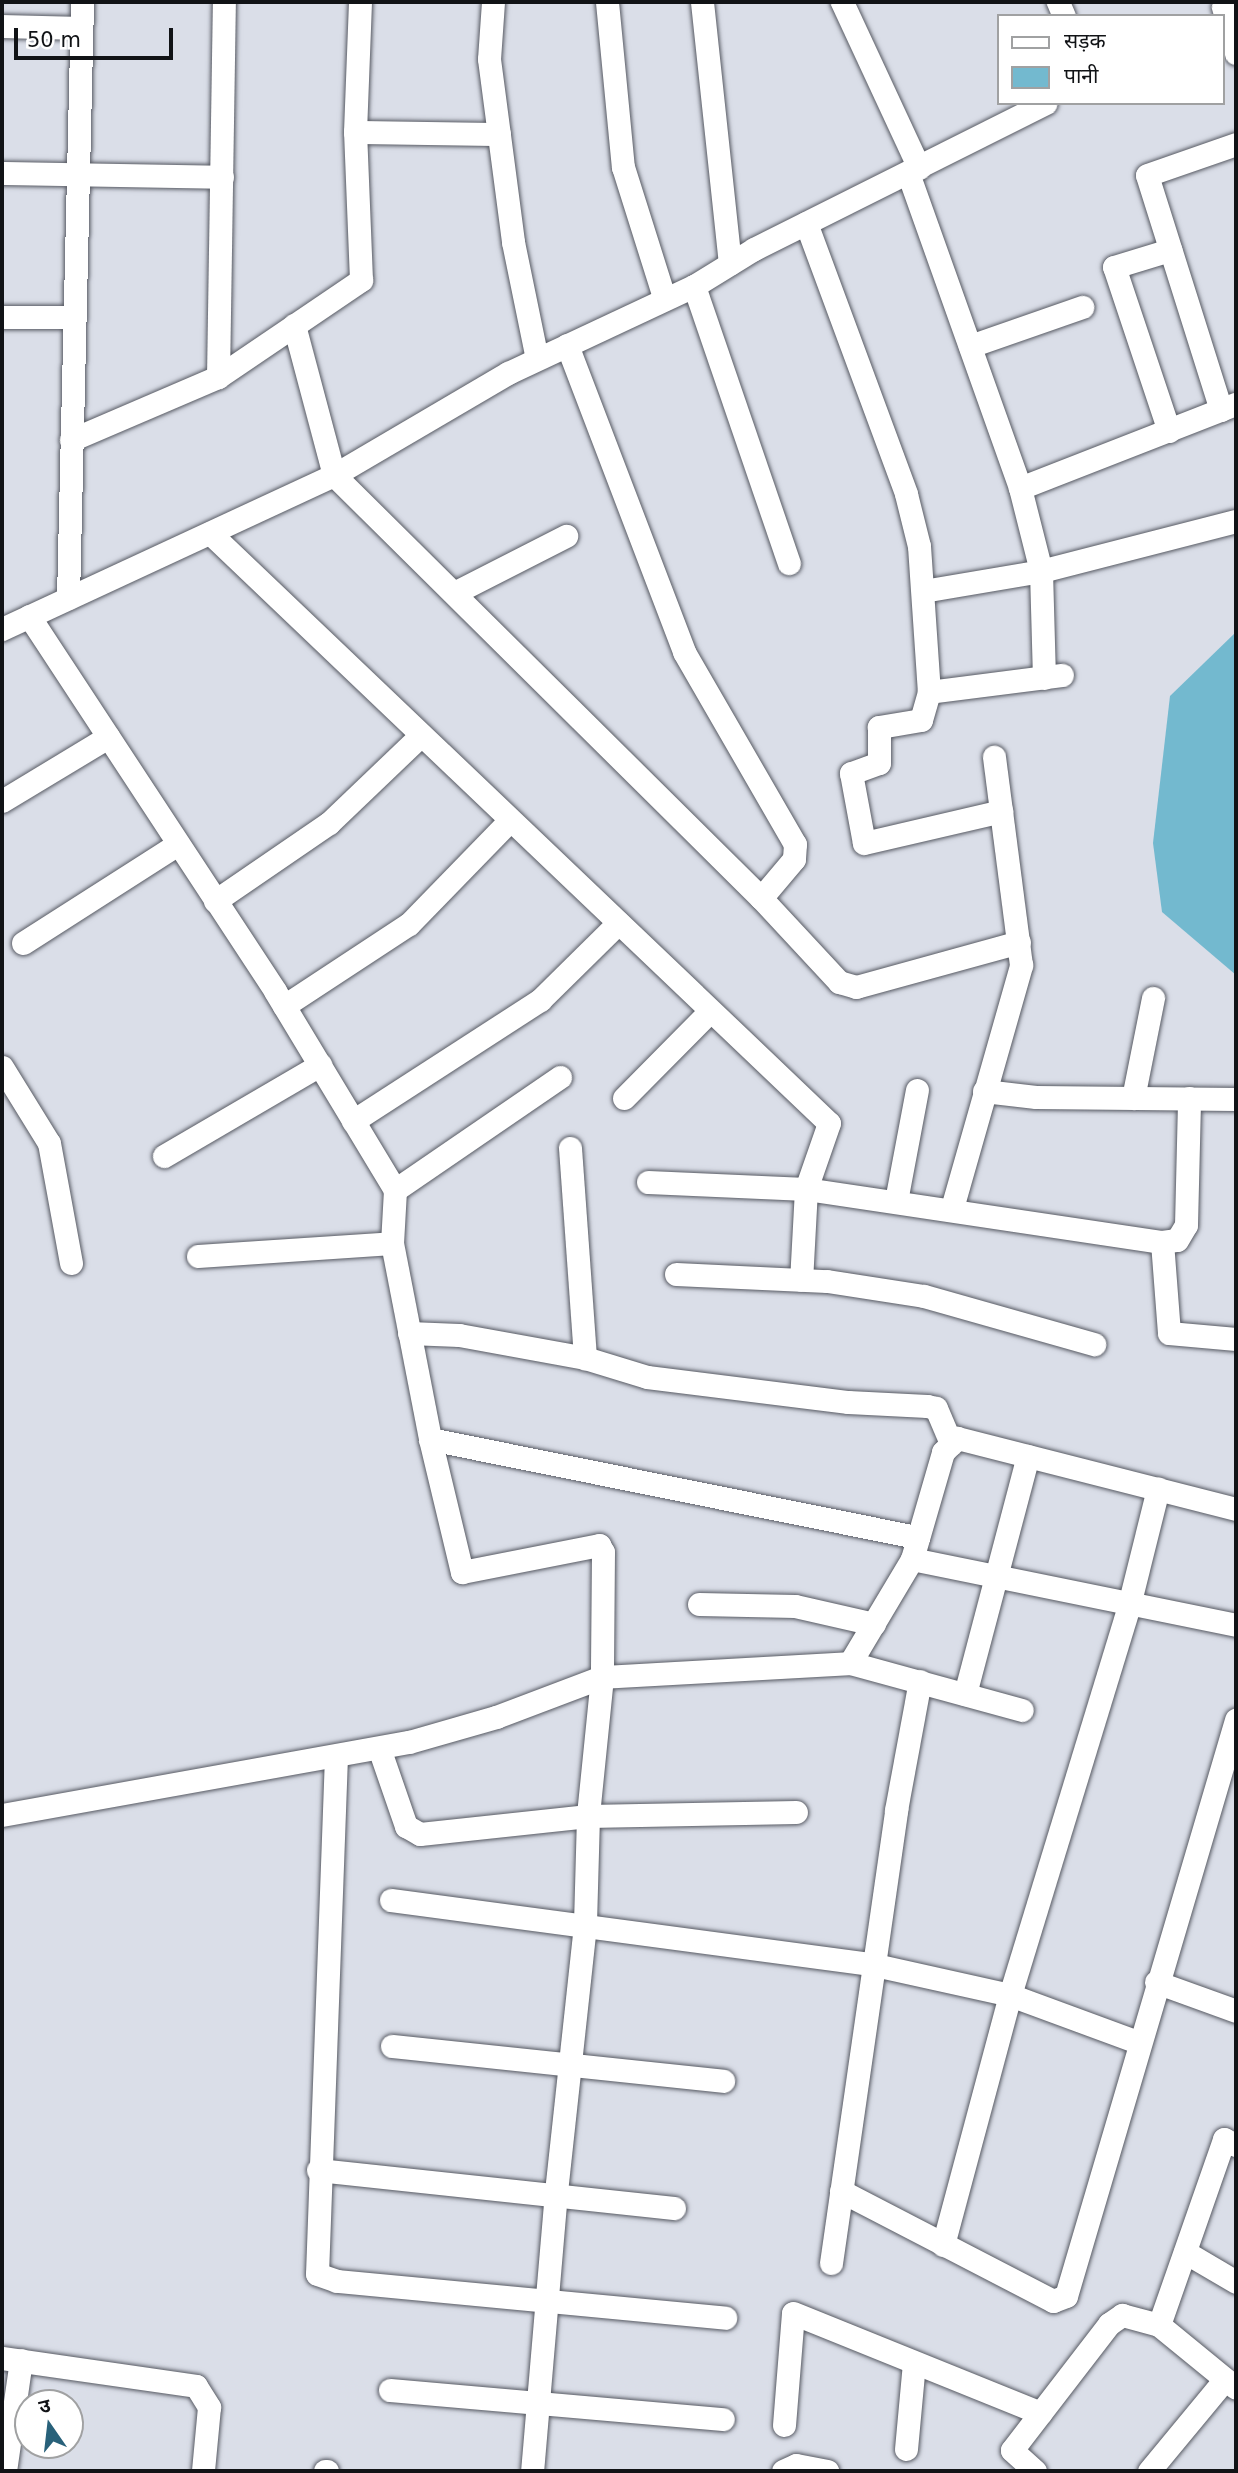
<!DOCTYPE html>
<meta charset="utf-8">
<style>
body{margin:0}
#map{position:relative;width:1238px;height:2473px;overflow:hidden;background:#dadee8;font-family:"DejaVu Sans","Noto Sans Devanagari",sans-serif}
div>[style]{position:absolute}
.water>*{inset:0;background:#73b9cf}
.roads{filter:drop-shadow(0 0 2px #575a63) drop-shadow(0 0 2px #575a63)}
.street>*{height:23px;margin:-11.5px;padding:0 11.5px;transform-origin:11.5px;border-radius:11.5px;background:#fff}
span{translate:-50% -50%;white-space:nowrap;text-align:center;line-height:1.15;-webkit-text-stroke:7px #fff;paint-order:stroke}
.frame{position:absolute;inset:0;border:4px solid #111316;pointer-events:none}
.legend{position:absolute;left:997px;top:14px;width:228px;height:91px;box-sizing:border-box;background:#fff;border:2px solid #a0a1a2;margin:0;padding:9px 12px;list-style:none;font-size:21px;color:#111316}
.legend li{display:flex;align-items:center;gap:14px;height:35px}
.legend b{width:35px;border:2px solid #a0a1a2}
.north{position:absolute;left:14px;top:2389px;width:70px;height:70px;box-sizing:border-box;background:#fff;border:2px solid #a0a1a2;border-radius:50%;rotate:346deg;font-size:19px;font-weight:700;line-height:28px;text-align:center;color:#111316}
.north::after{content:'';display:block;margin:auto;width:24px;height:32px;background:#28617a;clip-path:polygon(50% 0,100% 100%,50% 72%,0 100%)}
.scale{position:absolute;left:14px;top:28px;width:159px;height:32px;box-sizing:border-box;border:4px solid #111316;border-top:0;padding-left:9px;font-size:21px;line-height:24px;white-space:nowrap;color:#111316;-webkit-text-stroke:5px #fff;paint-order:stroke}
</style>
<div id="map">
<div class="water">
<div style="clip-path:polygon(1236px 632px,1236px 975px,1162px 912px,1153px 843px,1170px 696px)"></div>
</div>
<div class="roads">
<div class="street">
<div style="left:493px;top:2px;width:57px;rotate:94deg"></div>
<div style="left:489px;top:59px;width:185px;rotate:82.5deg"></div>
<div style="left:513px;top:242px;width:119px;rotate:78.4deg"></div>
<div style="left:607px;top:2px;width:166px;rotate:84.5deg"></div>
<div style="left:623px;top:167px;width:136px;rotate:72.5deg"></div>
<div style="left:702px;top:2px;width:263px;rotate:83.9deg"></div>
<div style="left:842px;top:2px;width:183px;rotate:65.1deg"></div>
<div style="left:1058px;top:2px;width:15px;rotate:67deg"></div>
<div style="left:1223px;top:7px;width:48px;rotate:74.2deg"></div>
<div style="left:2px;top:26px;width:79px;rotate:1.5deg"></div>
<div style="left:355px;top:132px;width:144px;rotate:0.8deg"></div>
<div style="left:2px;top:173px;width:220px;rotate:1deg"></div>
<div style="left:908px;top:173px;width:334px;rotate:70.4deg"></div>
<div style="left:1020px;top:488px;width:232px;rotate:-21.3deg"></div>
<div style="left:806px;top:223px;width:289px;rotate:69.7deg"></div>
<div style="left:906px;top:494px;width:54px;rotate:76deg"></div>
<div style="left:919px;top:546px;width:146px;rotate:86.1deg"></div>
<div style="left:929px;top:692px;width:29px;rotate:106deg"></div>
<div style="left:921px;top:720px;width:43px;rotate:170.5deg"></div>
<div style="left:879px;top:727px;width:36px;rotate:90deg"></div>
<div style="left:879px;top:763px;width:30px;rotate:160deg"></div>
<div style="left:851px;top:773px;width:71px;rotate:79.5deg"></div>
<div style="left:864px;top:843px;width:141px;rotate:-13.1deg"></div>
<div style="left:694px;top:286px;width:293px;rotate:71.1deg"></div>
<div style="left:2px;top:317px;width:72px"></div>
<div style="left:294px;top:325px;width:155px;rotate:75.1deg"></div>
<div style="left:334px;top:475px;width:601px;rotate:44.73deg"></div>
<div style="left:761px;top:898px;width:115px;rotate:47.1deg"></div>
<div style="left:839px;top:982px;width:18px;rotate:16deg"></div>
<div style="left:856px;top:987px;width:169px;rotate:-15.4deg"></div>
<div style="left:567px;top:345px;width:329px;rotate:69.1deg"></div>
<div style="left:684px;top:652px;width:222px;rotate:60deg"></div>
<div style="left:795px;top:844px;width:15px;rotate:94deg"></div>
<div style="left:794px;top:859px;width:51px;rotate:130.2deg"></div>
<div style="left:970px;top:346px;width:119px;rotate:-19.2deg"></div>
<div style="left:218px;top:377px;width:375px;rotate:-89.1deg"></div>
<div style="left:1221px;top:410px;width:246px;rotate:-107.5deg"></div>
<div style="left:1147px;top:175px;width:94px;rotate:-19.2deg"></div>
<div style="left:1169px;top:431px;width:173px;rotate:-108.5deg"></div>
<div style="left:1114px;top:267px;width:59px;rotate:-16.9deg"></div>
<div style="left:71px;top:440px;width:160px;rotate:-23.2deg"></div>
<div style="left:218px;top:377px;width:173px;rotate:-34.1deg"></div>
<div style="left:361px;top:280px;width:148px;rotate:-92.3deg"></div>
<div style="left:355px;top:132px;width:130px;rotate:-87.8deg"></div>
<div style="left:1020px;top:488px;width:86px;rotate:75.8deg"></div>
<div style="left:1041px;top:571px;width:107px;rotate:88.4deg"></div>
<div style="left:210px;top:533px;width:855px;rotate:43.63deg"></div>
<div style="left:829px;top:1123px;width:70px;rotate:109.2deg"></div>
<div style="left:806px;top:1189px;width:91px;rotate:93.1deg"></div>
<div style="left:923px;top:591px;width:120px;rotate:-9.6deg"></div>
<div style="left:1041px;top:571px;width:201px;rotate:-14.4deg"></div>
<div style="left:454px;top:593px;width:126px;rotate:-27deg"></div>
<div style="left:68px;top:598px;width:596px;rotate:-88.65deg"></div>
<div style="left:29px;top:616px;width:448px;rotate:56.7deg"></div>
<div style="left:275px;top:991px;width:232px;rotate:58.9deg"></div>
<div style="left:395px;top:1190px;width:53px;rotate:93.2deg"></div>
<div style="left:392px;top:1243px;width:200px;rotate:79deg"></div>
<div style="left:430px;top:1439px;width:137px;rotate:76.5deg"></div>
<div style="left:462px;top:1572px;width:140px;rotate:-11.1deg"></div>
<div style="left:599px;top:1545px;width:8px;rotate:60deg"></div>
<div style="left:603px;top:1552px;width:125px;rotate:90.5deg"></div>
<div style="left:602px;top:1677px;width:140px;rotate:95.8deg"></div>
<div style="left:588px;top:1816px;width:109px;rotate:91.6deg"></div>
<div style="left:585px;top:1925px;width:269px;rotate:96.2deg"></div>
<div style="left:556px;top:2192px;width:280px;rotate:94.9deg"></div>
<div style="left:2px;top:629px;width:366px;rotate:-24.9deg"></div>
<div style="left:334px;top:475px;width:202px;rotate:-30.4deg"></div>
<div style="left:508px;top:373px;width:205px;rotate:-25.1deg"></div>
<div style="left:694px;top:286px;width:70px;rotate:-31.7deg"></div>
<div style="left:754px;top:249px;width:326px;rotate:-26.6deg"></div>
<div style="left:929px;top:692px;width:134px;rotate:-7.3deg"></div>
<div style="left:2px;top:801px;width:124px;rotate:-31.1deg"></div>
<div style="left:215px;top:901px;width:138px;rotate:-34.4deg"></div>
<div style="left:329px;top:823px;width:126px;rotate:-43.7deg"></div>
<div style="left:23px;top:943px;width:184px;rotate:-32.6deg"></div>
<div style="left:284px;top:1006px;width:149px;rotate:-33.3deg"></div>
<div style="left:409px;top:924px;width:144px;rotate:-45.8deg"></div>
<div style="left:2px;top:1067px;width:89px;rotate:58.3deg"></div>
<div style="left:49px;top:1143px;width:122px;rotate:79.6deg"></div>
<div style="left:984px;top:1091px;width:52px;rotate:6.6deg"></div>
<div style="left:1036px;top:1097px;width:200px;rotate:0.6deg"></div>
<div style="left:624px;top:1098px;width:122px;rotate:-45.3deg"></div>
<div style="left:1133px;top:1098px;width:102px;rotate:-78.7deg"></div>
<div style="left:353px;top:1121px;width:223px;rotate:-32.9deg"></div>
<div style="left:540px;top:1000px;width:110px;rotate:-44.6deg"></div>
<div style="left:570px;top:1148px;width:211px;rotate:85.9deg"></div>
<div style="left:164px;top:1156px;width:181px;rotate:-30.3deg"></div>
<div style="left:648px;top:1182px;width:158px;rotate:2.5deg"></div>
<div style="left:806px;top:1189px;width:360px;rotate:8.5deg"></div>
<div style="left:1162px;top:1242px;width:15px;rotate:-8deg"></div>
<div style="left:1177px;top:1240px;width:17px;rotate:-59deg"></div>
<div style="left:1186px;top:1225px;width:127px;rotate:-88.6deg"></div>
<div style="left:395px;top:1190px;width:200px;rotate:-34.4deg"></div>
<div style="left:896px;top:1201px;width:113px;rotate:-79.3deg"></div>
<div style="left:952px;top:1208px;width:253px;rotate:-74.1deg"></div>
<div style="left:1021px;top:965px;width:210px;rotate:-97.4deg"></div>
<div style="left:1162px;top:1242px;width:91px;rotate:85.6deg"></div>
<div style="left:1169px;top:1333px;width:67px;rotate:5.1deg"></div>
<div style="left:198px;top:1256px;width:194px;rotate:-3.8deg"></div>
<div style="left:676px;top:1274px;width:151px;rotate:2.7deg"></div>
<div style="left:827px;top:1281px;width:98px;rotate:8.8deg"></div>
<div style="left:924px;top:1296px;width:177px;rotate:15.8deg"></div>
<div style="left:409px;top:1333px;width:50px;rotate:2.3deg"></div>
<div style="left:459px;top:1335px;width:128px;rotate:10.3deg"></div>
<div style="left:585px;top:1358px;width:65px;rotate:17deg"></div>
<div style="left:647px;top:1377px;width:203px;rotate:7.1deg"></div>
<div style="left:848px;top:1402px;width:79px;rotate:2.9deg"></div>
<div style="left:927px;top:1406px;width:9px;rotate:13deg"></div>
<div style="left:936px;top:1408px;width:39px;rotate:67deg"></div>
<div style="left:430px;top:1439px;width:498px;rotate:11.4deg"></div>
<div style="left:912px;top:1559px;width:331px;rotate:11.5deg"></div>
<div style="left:699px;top:1604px;width:96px;rotate:1.2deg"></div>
<div style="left:795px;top:1606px;width:81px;rotate:12.8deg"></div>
<div style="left:850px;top:1663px;width:178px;rotate:15.3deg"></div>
<div style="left:965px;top:1694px;width:246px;rotate:-75.2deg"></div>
<div style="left:379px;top:1748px;width:83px;rotate:70.9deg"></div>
<div style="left:406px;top:1826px;width:16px;rotate:30deg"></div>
<div style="left:420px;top:1834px;width:169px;rotate:-6.1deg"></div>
<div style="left:588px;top:1816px;width:208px;rotate:-1.1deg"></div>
<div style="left:336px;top:1756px;width:518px;rotate:92.1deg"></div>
<div style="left:317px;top:2274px;width:21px;rotate:19deg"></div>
<div style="left:337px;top:2281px;width:390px;rotate:5.4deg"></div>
<div style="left:2px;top:1815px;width:413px;rotate:-10.2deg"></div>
<div style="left:409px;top:1742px;width:91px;rotate:-16deg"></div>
<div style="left:496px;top:1717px;width:113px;rotate:-20.7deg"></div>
<div style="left:602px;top:1677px;width:248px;rotate:-3.2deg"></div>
<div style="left:850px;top:1663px;width:121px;rotate:-59.2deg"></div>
<div style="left:912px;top:1559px;width:111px;rotate:-73.8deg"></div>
<div style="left:943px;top:1452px;width:20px;rotate:-45deg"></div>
<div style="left:957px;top:1438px;width:288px;rotate:14.3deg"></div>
<div style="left:391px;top:1900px;width:488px;rotate:7.6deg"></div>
<div style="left:875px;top:1965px;width:138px;rotate:12.5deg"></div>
<div style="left:1010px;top:1995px;width:136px;rotate:20.2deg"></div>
<div style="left:1156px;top:1982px;width:85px;rotate:19.9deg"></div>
<div style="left:392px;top:2046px;width:333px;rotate:6deg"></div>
<div style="left:318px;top:2170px;width:358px;rotate:6.1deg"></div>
<div style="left:841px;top:2191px;width:239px;rotate:27.4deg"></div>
<div style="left:1053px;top:2301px;width:14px;rotate:-21deg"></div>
<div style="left:1066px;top:2296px;width:601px;rotate:-73.56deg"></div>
<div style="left:943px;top:2245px;width:259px;rotate:-75deg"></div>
<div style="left:1010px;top:1995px;width:408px;rotate:-73deg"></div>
<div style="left:1129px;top:1605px;width:120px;rotate:-76deg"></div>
<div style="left:1185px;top:2252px;width:59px;rotate:30.5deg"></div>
<div style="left:831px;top:2263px;width:458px;rotate:-81.8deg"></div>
<div style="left:896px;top:1810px;width:131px;rotate:-79.5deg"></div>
<div style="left:1159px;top:2325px;width:197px;rotate:-70.7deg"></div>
<div style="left:1224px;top:2139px;width:13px;rotate:27deg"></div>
<div style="left:2px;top:2358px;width:196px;rotate:8.2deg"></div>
<div style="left:196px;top:2386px;width:25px;rotate:58deg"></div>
<div style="left:209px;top:2407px;width:64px;rotate:95.4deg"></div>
<div style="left:390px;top:2390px;width:334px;rotate:5deg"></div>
<div style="left:784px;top:2425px;width:112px;rotate:-85.4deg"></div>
<div style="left:793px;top:2313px;width:267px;rotate:22deg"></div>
<div style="left:906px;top:2449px;width:87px;rotate:-84.7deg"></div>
<div style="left:5px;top:2471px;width:112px;rotate:-81.8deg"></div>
<div style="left:325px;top:2471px;width:2px"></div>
<div style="left:783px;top:2471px;width:14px;rotate:-25deg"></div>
<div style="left:796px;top:2465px;width:32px;rotate:11deg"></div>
<div style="left:1035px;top:2471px;width:31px;rotate:-138deg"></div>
<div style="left:1012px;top:2450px;width:159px;rotate:-52.4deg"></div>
<div style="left:1109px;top:2324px;width:16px;rotate:-35deg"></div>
<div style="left:1122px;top:2315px;width:38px;rotate:15deg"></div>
<div style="left:1159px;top:2325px;width:99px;rotate:39.3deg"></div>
<div style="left:1149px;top:2471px;width:119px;rotate:-50.4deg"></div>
</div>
</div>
<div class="frame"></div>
<ul class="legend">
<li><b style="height:9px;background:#fff"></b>सड़क</li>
<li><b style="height:19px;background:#73b9cf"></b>पानी</li>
</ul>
<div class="north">उ</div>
<div class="scale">50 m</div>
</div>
